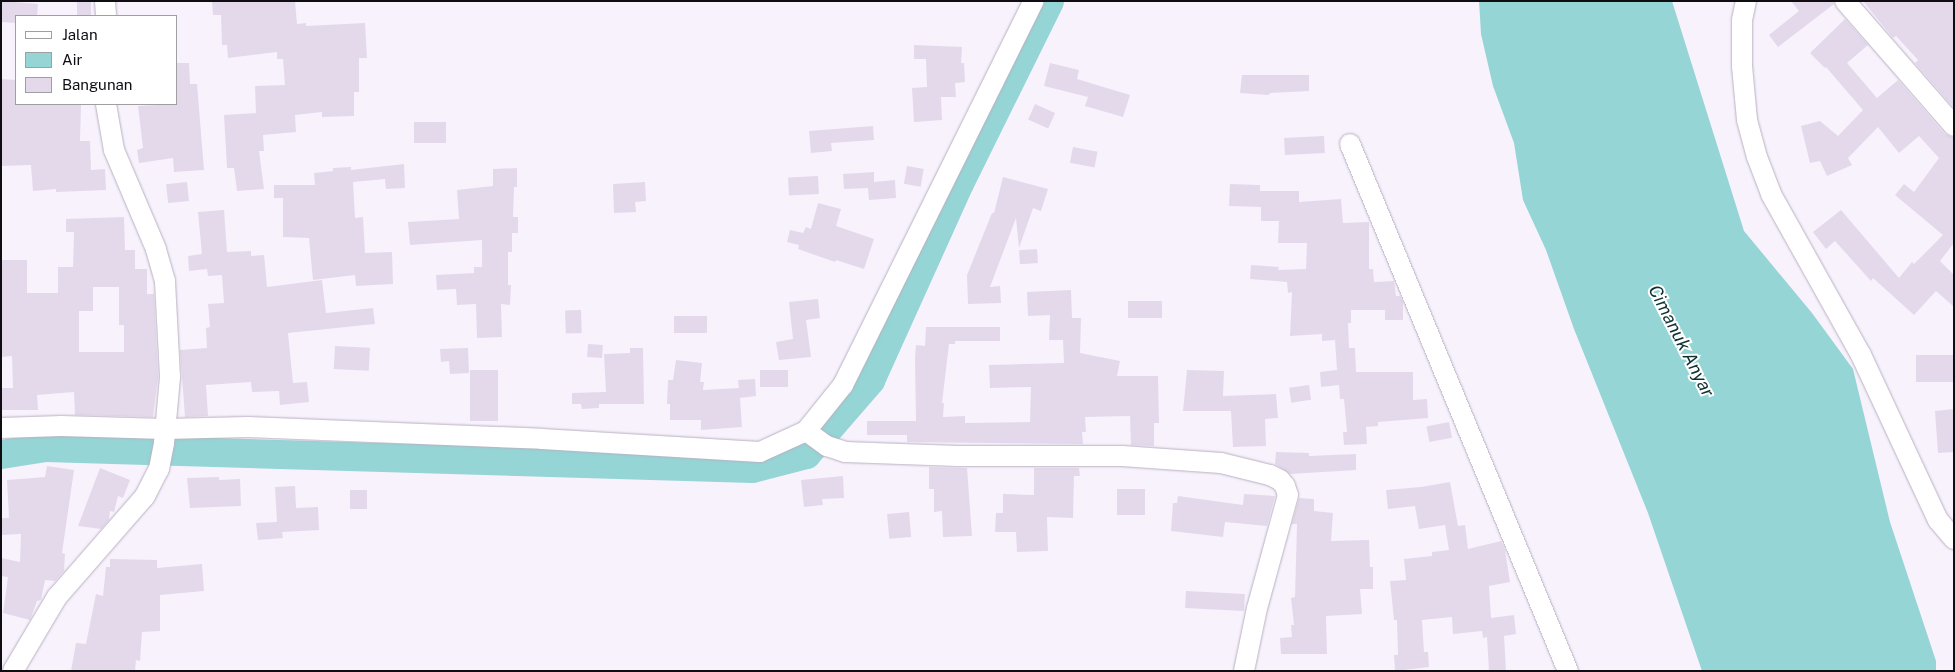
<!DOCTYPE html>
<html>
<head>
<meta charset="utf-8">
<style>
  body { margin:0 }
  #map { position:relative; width:1955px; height:672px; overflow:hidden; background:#f8f2fd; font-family:"Public Sans",sans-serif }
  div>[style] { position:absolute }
  .water>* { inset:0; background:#95d5d5 }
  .river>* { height:29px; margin:-14.5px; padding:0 14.5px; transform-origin:14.5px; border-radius:14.5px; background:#95d5d5 }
  .building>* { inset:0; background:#e3d9eb; transform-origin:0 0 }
  .roads { filter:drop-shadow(0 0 1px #b9b0c1) drop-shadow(0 0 1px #b9b0c1) }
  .minor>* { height:20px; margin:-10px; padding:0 10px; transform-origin:10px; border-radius:10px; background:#fff }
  span { translate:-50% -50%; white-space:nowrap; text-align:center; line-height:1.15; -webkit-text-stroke:4px #fff; paint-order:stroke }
  .water-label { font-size:18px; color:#103131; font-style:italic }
  .frame { position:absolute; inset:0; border:2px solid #0f0c12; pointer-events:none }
  .legend { position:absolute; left:15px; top:15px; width:162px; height:90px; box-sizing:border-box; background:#fff; border:1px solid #9f9ea0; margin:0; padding:6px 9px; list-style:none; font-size:15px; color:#0f0c12 }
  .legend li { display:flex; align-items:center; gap:10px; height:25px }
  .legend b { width:25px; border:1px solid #9f9ea0 }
</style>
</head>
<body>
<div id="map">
  <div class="water">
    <div style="clip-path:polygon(1479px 1px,1672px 1px,1744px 231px,1812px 313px,1853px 369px,1890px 522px,1936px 661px,1936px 671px,1702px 671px,1648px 513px,1574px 329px,1546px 250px,1523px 200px,1514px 143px,1493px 86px,1481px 34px)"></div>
  </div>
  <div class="river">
    <div style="left:1px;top:454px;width:45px;rotate:-9deg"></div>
    <div style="left:45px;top:447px;width:707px;rotate:1.7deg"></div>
    <div style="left:752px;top:468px;width:56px;rotate:-14.5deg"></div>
    <div style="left:806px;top:454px;width:98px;rotate:-49.1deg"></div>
    <div style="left:870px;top:380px;width:216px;rotate:-65.7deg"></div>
    <div style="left:959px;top:183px;width:203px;rotate:-63.7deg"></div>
  </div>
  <div class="building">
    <div style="clip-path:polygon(1px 1px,38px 4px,37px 16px,16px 16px,16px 23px,1px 22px)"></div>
    <div style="left:77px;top:1px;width:14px;height:15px"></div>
    <div style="clip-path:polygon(212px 1px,295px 1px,297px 24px,306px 23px,306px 26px,365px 23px,367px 58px,359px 58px,359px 92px,354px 92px,354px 116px,322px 117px,322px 112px,295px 115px,296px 132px,263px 135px,264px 151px,259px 151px,264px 189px,237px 191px,234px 168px,227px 168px,224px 115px,256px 113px,255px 86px,285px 85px,283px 59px,277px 59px,277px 52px,228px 58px,227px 45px,222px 45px,221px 15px,213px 15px)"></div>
    <div style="clip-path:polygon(1791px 1px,1833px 1px,1834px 4px,1778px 47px,1769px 35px,1799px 11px)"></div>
    <div style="clip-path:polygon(1863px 1px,1954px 1px,1954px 108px,1915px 63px,1918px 60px,1896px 36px,1893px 38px)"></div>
    <div style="clip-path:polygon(1845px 19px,1868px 45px,1847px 63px,1877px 98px,1898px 80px,1945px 134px,1954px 138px,1954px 243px,1940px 261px,1954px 275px,1954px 307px,1936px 291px,1914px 315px,1873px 278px,1871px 281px,1835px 241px,1826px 249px,1813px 232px,1841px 210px,1899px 278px,1912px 262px,1914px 264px,1943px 235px,1895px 195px,1904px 184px,1914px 192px,1939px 158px,1919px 136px,1899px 153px,1878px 127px,1848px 158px,1852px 165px,1827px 176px,1820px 161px,1810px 163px,1801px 126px,1820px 121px,1838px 136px,1863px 110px,1826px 67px,1825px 68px,1810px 53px)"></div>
    <div style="clip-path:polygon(914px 45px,962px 47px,961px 63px,964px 63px,965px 82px,955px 83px,956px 97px,941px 97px,942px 120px,914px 122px,912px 88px,927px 87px,926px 59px,914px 59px)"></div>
    <div style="clip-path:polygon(176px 63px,189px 63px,190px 84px,197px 84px,204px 170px,174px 172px,173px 158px,139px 163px,137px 150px,143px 148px,138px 106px,176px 104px)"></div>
    <div style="clip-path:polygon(1050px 63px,1079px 70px,1077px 79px,1130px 95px,1123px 117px,1085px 106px,1088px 97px,1044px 86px)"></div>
    <div style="clip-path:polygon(1242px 75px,1309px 75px,1309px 91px,1270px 93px,1269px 95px,1240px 93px)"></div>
    <div style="clip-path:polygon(1px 79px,16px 80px,16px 104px,81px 104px,80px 141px,90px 141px,91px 170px,105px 169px,106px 190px,56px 192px,56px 189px,33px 191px,31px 165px,1px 166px)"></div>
    <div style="left:1035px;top:104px;width:22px;height:17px;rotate:24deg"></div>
    <div style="left:446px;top:122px;width:21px;height:32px;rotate:90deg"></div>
    <div style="clip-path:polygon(873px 126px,874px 140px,831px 143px,832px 151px,811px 153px,809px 131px)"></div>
    <div style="left:1324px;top:136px;width:17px;height:40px;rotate:87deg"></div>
    <div style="left:1073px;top:147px;width:25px;height:16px;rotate:11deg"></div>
    <div style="clip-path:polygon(404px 164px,405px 188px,386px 189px,385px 179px,353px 182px,355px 218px,363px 217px,365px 253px,392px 252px,393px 284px,356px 286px,355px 275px,313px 280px,309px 238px,283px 237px,283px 198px,274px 198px,274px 185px,315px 185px,314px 173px,333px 171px,333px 168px,351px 167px,351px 170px)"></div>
    <div style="left:907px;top:166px;width:17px;height:18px;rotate:10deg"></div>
    <div style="clip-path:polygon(517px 168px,517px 187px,514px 187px,513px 217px,518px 217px,518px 233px,512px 233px,512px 252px,508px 252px,508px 285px,511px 285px,510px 305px,501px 304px,502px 337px,477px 338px,476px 304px,457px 305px,456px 289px,437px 290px,436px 275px,474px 273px,474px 267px,482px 267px,482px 240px,410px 245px,408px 222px,459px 219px,457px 190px,493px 186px,493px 169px)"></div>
    <div style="clip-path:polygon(874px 172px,874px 182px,895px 180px,896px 198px,869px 200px,868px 188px,844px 189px,843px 174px)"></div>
    <div style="left:818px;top:176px;width:18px;height:30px;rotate:87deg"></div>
    <div style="clip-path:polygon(1003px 177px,1048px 189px,1041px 211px,1033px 208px,1019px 248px,1016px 218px,990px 287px,1000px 286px,1001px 303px,968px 304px,967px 275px,992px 213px,994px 213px)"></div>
    <div style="left:187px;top:182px;width:19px;height:21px;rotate:84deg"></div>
    <div style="clip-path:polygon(645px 182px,646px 201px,635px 202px,636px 212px,614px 213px,613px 184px)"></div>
    <div style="clip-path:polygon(1230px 184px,1260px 185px,1260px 191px,1299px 191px,1299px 202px,1341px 199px,1343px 223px,1369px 222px,1369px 269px,1373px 269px,1374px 282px,1394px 281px,1396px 296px,1400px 296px,1403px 302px,1403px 320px,1385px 320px,1385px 310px,1351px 310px,1351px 323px,1348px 323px,1349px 348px,1355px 348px,1356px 372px,1413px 372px,1413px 400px,1427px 399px,1428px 418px,1378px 422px,1378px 426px,1366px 427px,1367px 444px,1344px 445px,1343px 432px,1347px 432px,1344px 399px,1340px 399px,1339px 385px,1321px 387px,1320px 372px,1337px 370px,1335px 340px,1322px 341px,1322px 334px,1290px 336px,1292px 292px,1288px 293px,1287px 282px,1250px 279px,1251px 265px,1279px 267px,1278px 270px,1306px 269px,1307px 243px,1278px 243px,1279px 221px,1261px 221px,1261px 207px,1229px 206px)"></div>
    <div style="clip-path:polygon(818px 203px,841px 209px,836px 226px,874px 239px,864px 269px,836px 260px,835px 262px,798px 249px,799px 245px,787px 242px,790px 230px,803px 233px,806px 227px,811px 229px)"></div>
    <div style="clip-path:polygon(224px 210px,227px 252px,251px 251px,251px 256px,264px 255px,267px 287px,322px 280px,326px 313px,373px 308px,375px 324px,288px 333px,293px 383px,307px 382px,309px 402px,280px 405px,279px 391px,252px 392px,251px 382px,206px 385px,208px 416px,185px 417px,180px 350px,207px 348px,206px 328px,210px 327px,208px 304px,224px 303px,222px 275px,208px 276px,207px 269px,189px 271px,188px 256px,202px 254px,198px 212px)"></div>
    <div style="clip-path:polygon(evenodd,124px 217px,125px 250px,135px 250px,135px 269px,147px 269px,147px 294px,154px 294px,158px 377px,153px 417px,75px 415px,74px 392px,37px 395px,38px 410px,1px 410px,1px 388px,13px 388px,12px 356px,1px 357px,1px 260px,27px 260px,27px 293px,58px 293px,58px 267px,73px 267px,74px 232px,66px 232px,66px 219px,124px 217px,93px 287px,119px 287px,119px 325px,124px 325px,124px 352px,79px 352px,79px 311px,93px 311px,93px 287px)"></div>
    <div style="left:1037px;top:249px;width:14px;height:18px;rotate:86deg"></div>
    <div style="clip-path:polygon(1071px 290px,1072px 318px,1081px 318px,1080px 353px,1120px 361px,1117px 376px,1158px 376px,1159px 423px,1154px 423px,1154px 446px,1131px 445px,1130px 416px,1085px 417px,1086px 432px,1082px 432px,1083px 444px,907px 442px,907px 435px,867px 435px,867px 421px,916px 421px,915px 359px,916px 345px,925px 346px,926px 327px,1000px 327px,1000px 341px,955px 341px,955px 344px,949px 344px,942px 403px,944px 403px,943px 417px,965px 416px,965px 423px,1030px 422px,1031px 387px,990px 388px,989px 365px,1064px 363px,1063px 340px,1049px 340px,1050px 315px,1028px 316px,1027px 292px)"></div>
    <div style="clip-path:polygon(818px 299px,820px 318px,806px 320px,811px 357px,779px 360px,776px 342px,793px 339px,789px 302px)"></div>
    <div style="left:1128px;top:301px;width:34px;height:17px"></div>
    <div style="left:581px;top:310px;width:23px;height:16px;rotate:88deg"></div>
    <div style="left:674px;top:316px;width:33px;height:17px"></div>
    <div style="left:588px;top:344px;width:15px;height:13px;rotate:4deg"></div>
    <div style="left:335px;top:346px;width:35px;height:23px;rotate:3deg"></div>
    <div style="clip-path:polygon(468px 348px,469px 373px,450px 374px,449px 361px,441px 362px,440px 349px)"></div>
    <div style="clip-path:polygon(630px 348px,643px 348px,644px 404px,599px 404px,599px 408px,582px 409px,581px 404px,572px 404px,572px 393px,606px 392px,604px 354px,630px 353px)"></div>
    <div style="left:1954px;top:355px;width:27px;height:38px;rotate:90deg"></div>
    <div style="clip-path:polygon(676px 360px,702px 363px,700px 382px,704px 382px,703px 390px,739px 388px,738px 380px,755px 379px,756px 396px,740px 398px,742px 427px,701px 430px,701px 420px,670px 420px,670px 404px,667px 404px,668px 380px,673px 380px)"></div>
    <div style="left:498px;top:370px;width:51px;height:28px;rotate:90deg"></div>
    <div style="left:788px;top:370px;width:17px;height:28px;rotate:90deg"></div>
    <div style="clip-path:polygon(1187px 370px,1224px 371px,1223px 396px,1276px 394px,1278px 418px,1265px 419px,1266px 446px,1233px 447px,1231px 411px,1183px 411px)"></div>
    <div style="left:1309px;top:385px;width:15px;height:20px;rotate:82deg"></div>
    <div style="clip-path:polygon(1954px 409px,1954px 452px,1938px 453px,1935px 411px)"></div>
    <div style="left:1449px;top:422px;width:16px;height:23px;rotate:79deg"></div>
    <div style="clip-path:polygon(1276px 452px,1309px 453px,1309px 456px,1356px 454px,1356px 470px,1290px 474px,1275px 464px)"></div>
    <div style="clip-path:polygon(47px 466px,74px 470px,62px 553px,65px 554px,64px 571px,55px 581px,45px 580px,41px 600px,37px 601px,30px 620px,3px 613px,8px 577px,1px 576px,1px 558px,20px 562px,21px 534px,1px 535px,1px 518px,9px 518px,7px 480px,45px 477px)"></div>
    <div style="clip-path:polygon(929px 467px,967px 468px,972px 536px,943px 537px,942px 511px,934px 512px,934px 489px,929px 489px)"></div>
    <div style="clip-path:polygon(100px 468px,130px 480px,123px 498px,118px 496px,114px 512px,110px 511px,109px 520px,101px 529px,78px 526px)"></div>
    <div style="clip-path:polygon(1034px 468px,1079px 468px,1080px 476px,1074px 476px,1073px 518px,1047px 517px,1048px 551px,1017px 552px,1016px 532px,995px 532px,996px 513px,1003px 513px,1003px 494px,1034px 495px)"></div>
    <div style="clip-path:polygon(843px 476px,844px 498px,822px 499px,823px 505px,804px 507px,801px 480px)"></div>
    <div style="clip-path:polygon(219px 477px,219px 480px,240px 479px,241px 506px,190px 508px,187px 478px)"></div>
    <div style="clip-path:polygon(1450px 482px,1458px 526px,1465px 525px,1468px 549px,1501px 541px,1505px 550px,1510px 582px,1489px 586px,1491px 618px,1514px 615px,1516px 634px,1504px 636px,1506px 671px,1489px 671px,1487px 637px,1483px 638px,1482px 631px,1453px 634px,1452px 617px,1422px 620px,1424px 652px,1428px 652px,1429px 667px,1395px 671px,1394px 655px,1398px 655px,1397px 620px,1394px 620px,1390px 581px,1406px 580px,1404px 559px,1432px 556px,1432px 552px,1449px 550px,1445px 525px,1419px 529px,1415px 506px,1388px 509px,1386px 490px,1421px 487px)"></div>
    <div style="clip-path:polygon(295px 486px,296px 508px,318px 507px,319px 530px,282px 532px,283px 538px,258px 540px,256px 523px,277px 522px,275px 487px)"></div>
    <div style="left:1117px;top:489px;width:28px;height:26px"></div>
    <div style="left:367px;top:490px;width:19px;height:17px;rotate:90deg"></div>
    <div style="clip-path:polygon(1244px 494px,1275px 496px,1267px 526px,1225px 522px,1223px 537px,1171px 531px,1173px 503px,1177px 503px,1178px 496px,1243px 505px)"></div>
    <div style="clip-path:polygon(1299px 498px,1314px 499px,1314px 511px,1333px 513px,1331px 541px,1369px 540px,1370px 567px,1373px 567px,1373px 589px,1360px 589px,1362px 614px,1326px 616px,1327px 654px,1281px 654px,1280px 638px,1292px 637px,1291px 625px,1294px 625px,1291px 598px,1295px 597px,1297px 524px,1292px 524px)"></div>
    <div style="left:909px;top:512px;width:25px;height:22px;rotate:85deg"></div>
    <div style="clip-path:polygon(110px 559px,157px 560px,157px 568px,202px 564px,204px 591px,160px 595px,160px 631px,142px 632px,140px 661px,136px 660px,135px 671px,71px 671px,76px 643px,86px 644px,96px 594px,103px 596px,106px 567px,110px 567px)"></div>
    <div style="left:1186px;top:591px;width:59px;height:17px;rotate:3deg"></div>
  </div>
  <div class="roads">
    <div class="minor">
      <div style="left:105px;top:1px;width:15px;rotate:86deg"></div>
      <div style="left:1746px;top:1px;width:19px;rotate:102deg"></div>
      <div style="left:1742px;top:20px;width:46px;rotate:90deg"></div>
      <div style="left:1742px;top:66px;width:54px;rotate:84.7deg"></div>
      <div style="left:1747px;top:120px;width:38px;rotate:75deg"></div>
      <div style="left:1757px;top:157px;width:40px;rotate:69deg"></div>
      <div style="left:1771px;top:194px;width:184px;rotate:60.8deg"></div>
      <div style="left:1861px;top:355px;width:182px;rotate:65deg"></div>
      <div style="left:1938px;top:520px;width:25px;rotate:50deg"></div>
      <div style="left:1845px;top:1px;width:166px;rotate:48.9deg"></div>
      <div style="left:1350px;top:144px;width:570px;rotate:67.53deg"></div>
      <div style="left:1px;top:428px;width:60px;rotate:-1.9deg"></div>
      <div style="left:61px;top:426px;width:104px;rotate:1.7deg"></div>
      <div style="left:165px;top:429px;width:83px;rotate:-1.4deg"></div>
      <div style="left:248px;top:427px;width:294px;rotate:2.3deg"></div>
      <div style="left:542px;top:439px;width:218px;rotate:3.4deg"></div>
      <div style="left:760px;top:452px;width:51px;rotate:-24.5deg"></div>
      <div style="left:806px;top:431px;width:59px;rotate:-51.2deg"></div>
      <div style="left:843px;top:385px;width:429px;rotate:-63.6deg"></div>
      <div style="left:806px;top:431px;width:26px;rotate:36deg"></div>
      <div style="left:827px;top:446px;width:19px;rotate:18deg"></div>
      <div style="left:845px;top:452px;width:113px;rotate:2deg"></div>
      <div style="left:958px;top:456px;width:164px"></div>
      <div style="left:1122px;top:456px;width:99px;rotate:4deg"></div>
      <div style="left:1221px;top:463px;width:50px;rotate:13.8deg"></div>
      <div style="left:1270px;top:475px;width:11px;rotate:27deg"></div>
      <div style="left:1280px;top:480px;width:8px;rotate:50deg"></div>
      <div style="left:1285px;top:486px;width:9px;rotate:72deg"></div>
      <div style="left:1288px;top:495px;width:117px;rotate:105.3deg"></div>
      <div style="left:1257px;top:608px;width:64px;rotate:101.7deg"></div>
      <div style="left:13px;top:671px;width:86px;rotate:-59.3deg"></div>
      <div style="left:57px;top:597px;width:134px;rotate:-48.9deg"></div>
      <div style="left:145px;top:496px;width:30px;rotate:-63deg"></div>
      <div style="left:159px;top:469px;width:26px;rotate:-79deg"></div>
      <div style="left:164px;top:443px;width:66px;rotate:-84.8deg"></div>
      <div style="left:170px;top:377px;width:96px;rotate:-93deg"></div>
      <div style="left:165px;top:281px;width:33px;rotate:-106deg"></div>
      <div style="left:156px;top:249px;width:108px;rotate:-113deg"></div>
      <div style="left:114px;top:150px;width:47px;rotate:-99.9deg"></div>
    </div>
  </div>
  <div class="water-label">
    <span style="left:1681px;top:341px;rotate:63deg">Cimanuk Anyar</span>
  </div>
  <div class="frame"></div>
  <ul class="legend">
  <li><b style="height:6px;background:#fff"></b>Jalan</li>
  <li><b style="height:14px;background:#95d5d5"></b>Air</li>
  <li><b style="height:14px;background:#e3d9eb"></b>Bangunan</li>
  </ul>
</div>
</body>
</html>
